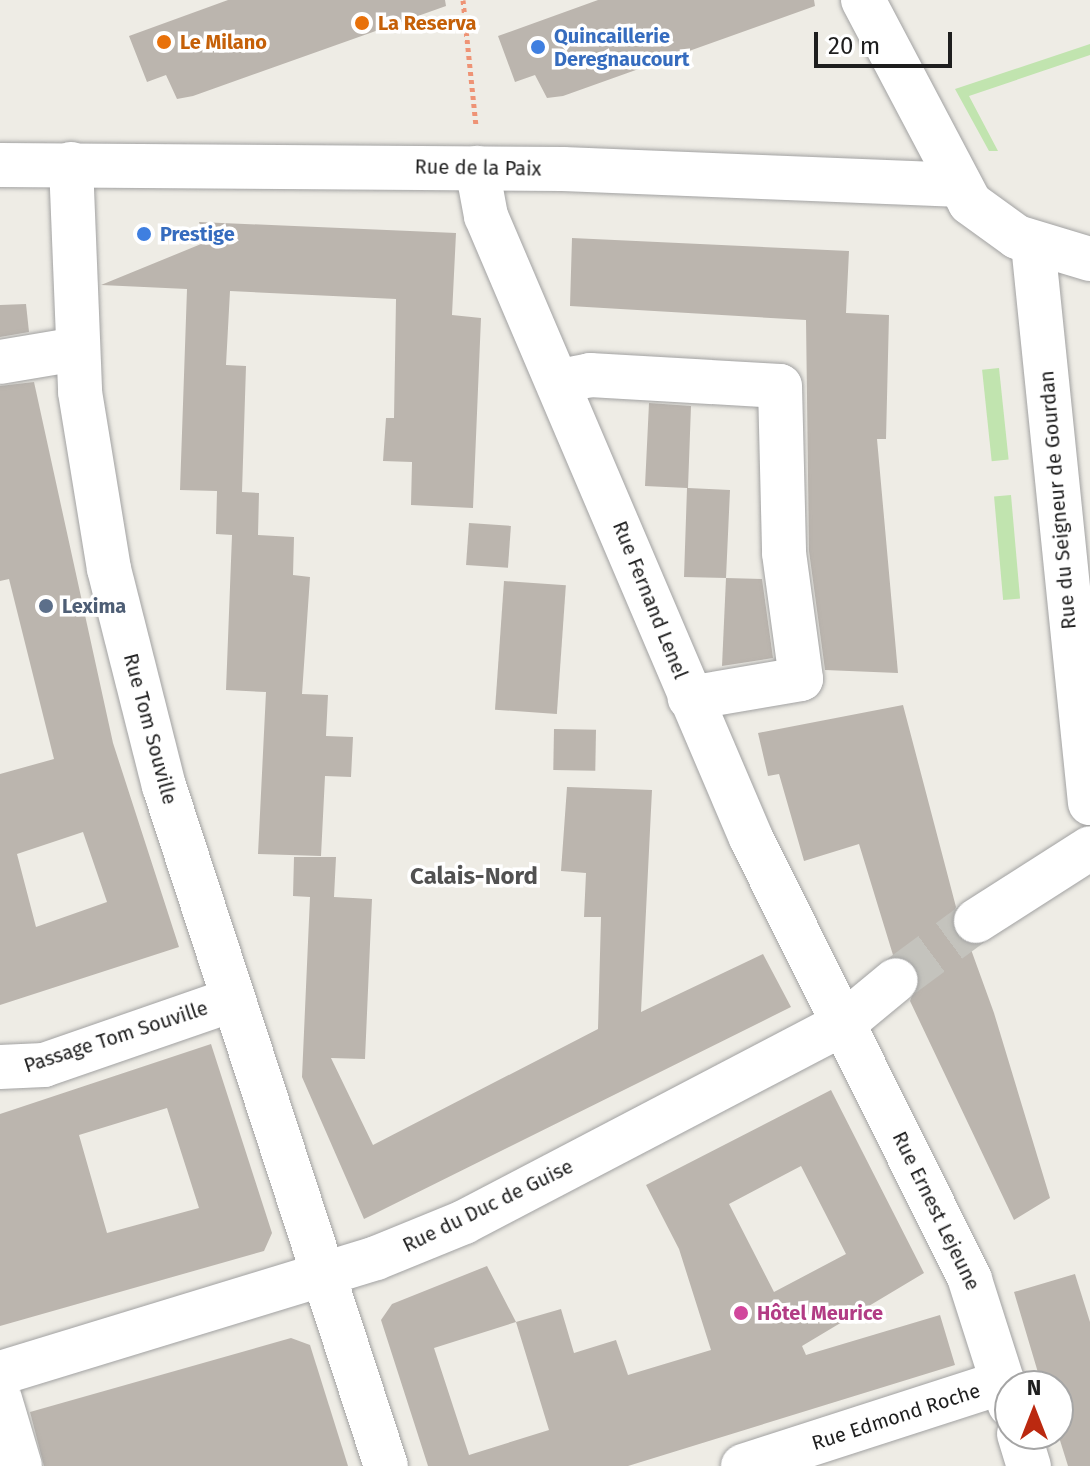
<!DOCTYPE html>
<html>
<head>
<meta charset="utf-8">
<style>
  body { margin:0 }
  #map { position:relative; width:1090px; height:1466px; overflow:hidden; background:#eeece5; font-family:"Fira Sans",sans-serif }
  div>[style] { position:absolute }
  .grass>* { inset:0; background:#c1e4af; transform-origin:0 0 }
  .building>* { inset:0; background:#bbb5ae; transform-origin:0 0 }
  .minor-tunnel>* { height:44px; margin-top:-22px; transform-origin:0; background:repeating-linear-gradient(90deg,#c4c3bd 0 44px,transparent 0 66px) }
  .path>* { height:5px; margin-top:-2.5px; transform-origin:0; background:repeating-linear-gradient(90deg,#ee9375 0 4px,transparent 0 8px) }
  .roads { filter:drop-shadow(0 0 2px #a2a2a2) drop-shadow(0 0 2px #a2a2a2) }
  .minor>* { height:44px; margin:-22px; padding:0 22px; transform-origin:22px; border-radius:22px; background:#fff }
  .dots>* { width:22px; height:22px; translate:-50% -50%; box-sizing:border-box; border:4px solid #fff; border-radius:50% }
  span { translate:-50% -50%; white-space:nowrap; text-align:center; line-height:1.15; -webkit-text-stroke:7px #fff; paint-order:stroke }
  .food-label { font-size:20px; color:#c56008; font-weight:700 }
  .left { translate:0 -50%; text-align:left }
  .shop-label { font-size:20px; color:#366cbe; font-weight:700 }
  .street-label { font-size:20px; color:#1e1e1e }
  .service-label { font-size:20px; color:#4e5e75; font-weight:700 }
  .hotel-label { font-size:20px; color:#b23c85; font-weight:700 }
  .quarter-label { font-size:24px; color:#515151; font-weight:700 }
  .north { position:absolute; left:994px; top:1370px; width:80px; height:80px; box-sizing:border-box; background:#fff; border:2px solid #a5a5a5; border-radius:50%; rotate:0deg; font-size:22px; font-weight:700; line-height:32px; text-align:center; color:#1e1e1e }
  .north::after { content:''; display:block; margin:auto; width:28px; height:36px; background:#bb2910; clip-path:polygon(50% 0,100% 100%,50% 72%,0 100%) }
  .scale { position:absolute; left:814px; top:32px; width:138px; height:36px; box-sizing:border-box; border:4px solid #1e1e1e; border-top:0; padding-left:10px; font-size:24px; line-height:28px; white-space:nowrap; color:#1e1e1e; -webkit-text-stroke:6px #fff; paint-order:stroke }
</style>
</head>
<body>
<div id="map">
  <div class="grass">
    <div style="clip-path:polygon(1090px 44px,1090px 55px,969px 96px,998px 151px,989px 151px,955px 89px)"></div>
    <div style="left:999px;top:368px;width:92px;height:17px;rotate:84deg"></div>
    <div style="left:1011px;top:495px;width:104px;height:17px;rotate:85deg"></div>
  </div>
  <div class="building">
    <div style="clip-path:polygon(228px 0,445px 0,446px 6px,193px 96px,177px 99px,166px 75px,147px 82px,129px 36px)"></div>
    <div style="clip-path:polygon(598px 0,814px 0,815px 6px,563px 96px,547px 98px,535px 75px,515px 82px,498px 36px)"></div>
    <div style="clip-path:polygon(199px 222px,456px 233px,452px 315px,481px 318px,473px 508px,411px 505px,412px 462px,383px 461px,386px 418px,394px 418px,396px 299px,230px 291px,226px 365px,246px 366px,242px 492px,259px 493px,258px 535px,294px 537px,293px 575px,310px 577px,302px 694px,328px 695px,326px 736px,353px 737px,351px 777px,325px 776px,321px 856px,258px 854px,266px 692px,226px 690px,232px 535px,216px 534px,217px 491px,180px 490px,187px 289px,101px 285px,206px 242px)"></div>
    <div style="clip-path:polygon(572px 238px,849px 251px,846px 313px,889px 315px,886px 439px,877px 439px,898px 673px,825px 670px,809px 551px,806px 320px,570px 306px)"></div>
    <div style="clip-path:polygon(26px 304px,29px 332px,0 337px,0 305px)"></div>
    <div style="clip-path:polygon(evenodd,34px 382px,113px 743px,179px 947px,0 1005px,0 774px,54px 759px,9px 579px,0 581px,0 386px,34px 382px,83px 832px,107px 902px,36px 927px,17px 854px,83px 832px)"></div>
    <div style="clip-path:polygon(649px 403px,691px 406px,688px 488px,730px 490px,726px 578px,684px 577px,687px 488px,645px 486px)"></div>
    <div style="left:469px;top:523px;width:42px;height:42px;rotate:4deg"></div>
    <div style="clip-path:polygon(726px 578px,762px 579px,773px 658px,722px 666px)"></div>
    <div style="left:504px;top:581px;width:62px;height:129px;rotate:4deg"></div>
    <div style="clip-path:polygon(903px 705px,956px 907px,951px 923px,969px 944px,994px 1013px,1050px 1198px,1014px 1220px,910px 1001px,920px 975px,915px 964px,893px 955px,859px 844px,804px 861px,779px 774px,768px 776px,758px 733px)"></div>
    <div style="left:554px;top:729px;width:42px;height:41px;rotate:1deg"></div>
    <div style="clip-path:polygon(567px 787px,652px 790px,641px 1012px,763px 954px,791px 1007px,364px 1219px,302px 1077px,310px 897px,293px 896px,294px 857px,336px 857px,334px 897px,372px 899px,365px 1059px,331px 1058px,373px 1145px,598px 1029px,601px 917px,584px 917px,586px 873px,561px 871px)"></div>
    <div style="clip-path:polygon(evenodd,211px 1044px,272px 1233px,264px 1251px,0 1326px,0 1114px,211px 1044px,167px 1108px,199px 1208px,107px 1233px,79px 1135px,167px 1108px)"></div>
    <div style="clip-path:polygon(evenodd,831px 1090px,924px 1273px,802px 1346px,806px 1355px,940px 1315px,955px 1365px,628px 1466px,428px 1466px,381px 1320px,392px 1304px,487px 1266px,516px 1322px,561px 1309px,574px 1353px,616px 1340px,628px 1375px,711px 1350px,679px 1249px,646px 1185px,831px 1090px,801px 1166px,846px 1254px,774px 1292px,729px 1204px,801px 1166px,831px 1090px,516px 1322px,549px 1430px,469px 1455px,434px 1348px,516px 1322px)"></div>
    <div style="clip-path:polygon(1075px 1274px,1090px 1322px,1090px 1466px,1068px 1466px,1058px 1434px,1058px 1386px,1042px 1386px,1014px 1292px)"></div>
    <div style="clip-path:polygon(291px 1338px,310px 1345px,348px 1466px,44px 1466px,30px 1412px)"></div>
  </div>
  <div class="minor-tunnel">
    <div style="left:896px;top:980px;width:99px;rotate:-36.4deg"></div>
  </div>
  <div class="path">
    <div style="left:463px;top:0;width:127px;rotate:84.1deg"></div>
  </div>
  <div class="roads">
    <div class="minor">
      <div style="left:863px;top:0;width:229px;rotate:62.2deg"></div>
      <div style="left:970px;top:203px;width:58px;rotate:35.9deg"></div>
      <div style="left:1017px;top:237px;width:76px;rotate:16.8deg"></div>
      <div style="left:71px;top:164px;width:228px;rotate:87.7deg"></div>
      <div style="left:80px;top:392px;width:179px;rotate:80.7deg"></div>
      <div style="left:109px;top:569px;width:224px;rotate:75.8deg"></div>
      <div style="left:164px;top:786px;width:715px;rotate:71.92deg"></div>
      <div style="left:0;top:165px;width:563px;rotate:0.41deg"></div>
      <div style="left:563px;top:169px;width:392px;rotate:2.3deg"></div>
      <div style="left:477px;top:168px;width:49px;rotate:79.4deg"></div>
      <div style="left:486px;top:216px;width:676px;rotate:66.92deg"></div>
      <div style="left:751px;top:838px;width:493px;rotate:63.6deg"></div>
      <div style="left:970px;top:1280px;width:131px;rotate:72.3deg"></div>
      <div style="left:1033px;top:244px;width:562px;rotate:84.18deg"></div>
      <div style="left:0;top:362px;width:78px;rotate:-9.6deg"></div>
      <div style="left:560px;top:381px;width:31px;rotate:-11deg"></div>
      <div style="left:590px;top:375px;width:190px;rotate:3.3deg"></div>
      <div style="left:780px;top:386px;width:167px;rotate:88.6deg"></div>
      <div style="left:784px;top:553px;width:127px;rotate:82.3deg"></div>
      <div style="left:801px;top:679px;width:113px;rotate:170.3deg"></div>
      <div style="left:976px;top:921px;width:135px;rotate:-32.6deg"></div>
      <div style="left:0;top:1067px;width:44px;rotate:-2.6deg"></div>
      <div style="left:44px;top:1065px;width:199px;rotate:-19.1deg"></div>
      <div style="left:0;top:1373px;width:393px;rotate:-17deg"></div>
      <div style="left:376px;top:1258px;width:95px;rotate:-22.2deg"></div>
      <div style="left:464px;top:1222px;width:429px;rotate:-27.6deg"></div>
      <div style="left:844px;top:1023px;width:67px;rotate:-39.6deg"></div>
      <div style="left:0;top:1399px;width:70px;rotate:73.4deg"></div>
      <div style="left:1019px;top:1434px;width:34px;rotate:73deg"></div>
      <div style="left:743px;top:1466px;width:273px;rotate:-17.9deg"></div>
    </div>
  </div>
  <div class="dots">
    <div style="left:362px;top:23px;background:#e8710a"></div>
    <div style="left:164px;top:42px;background:#e8710a"></div>
    <div style="left:538px;top:47px;background:#3f7fe0"></div>
    <div style="left:144px;top:234px;background:#3f7fe0"></div>
    <div style="left:46px;top:606px;background:#5c6f8a"></div>
    <div style="left:741px;top:1313px;background:#d1479c"></div>
  </div>
  <div class="food-label">
    <span class="left" style="left:378px;top:23px">La Reserva</span>
    <span class="left" style="left:180px;top:42px">Le Milano</span>
  </div>
  <div class="shop-label">
    <span class="left" style="left:554px;top:48px">Quincaillerie<br>Deregnaucourt</span>
    <span class="left" style="left:160px;top:234px">Prestige</span>
  </div>
  <div class="street-label">
    <span style="left:478px;top:168px;rotate:1deg">Rue de la Paix</span>
    <span style="left:1058px;top:500px;rotate:-95deg">Rue du Seigneur de Gourdan</span>
    <span style="left:650px;top:600px;rotate:68deg">Rue Fernand Lenel</span>
    <span style="left:150px;top:729px;rotate:75deg">Rue Tom Souville</span>
    <span style="left:116px;top:1037px;rotate:-18deg">Passage Tom Souville</span>
    <span style="left:488px;top:1206px;rotate:-26deg">Rue du Duc de Guise</span>
    <span style="left:936px;top:1211px;rotate:64deg">Rue Ernest Lejeune</span>
    <span style="left:896px;top:1417px;rotate:-18deg">Rue Edmond Roche</span>
  </div>
  <div class="service-label">
    <span class="left" style="left:62px;top:606px">Lexima</span>
  </div>
  <div class="hotel-label">
    <span class="left" style="left:757px;top:1313px">Hôtel Meurice</span>
  </div>
  <div class="quarter-label">
    <span style="left:474px;top:877px">Calais-Nord</span>
  </div>
  <div class="north">N</div>
  <div class="scale">20 m</div>
</div>
</body>
</html>
